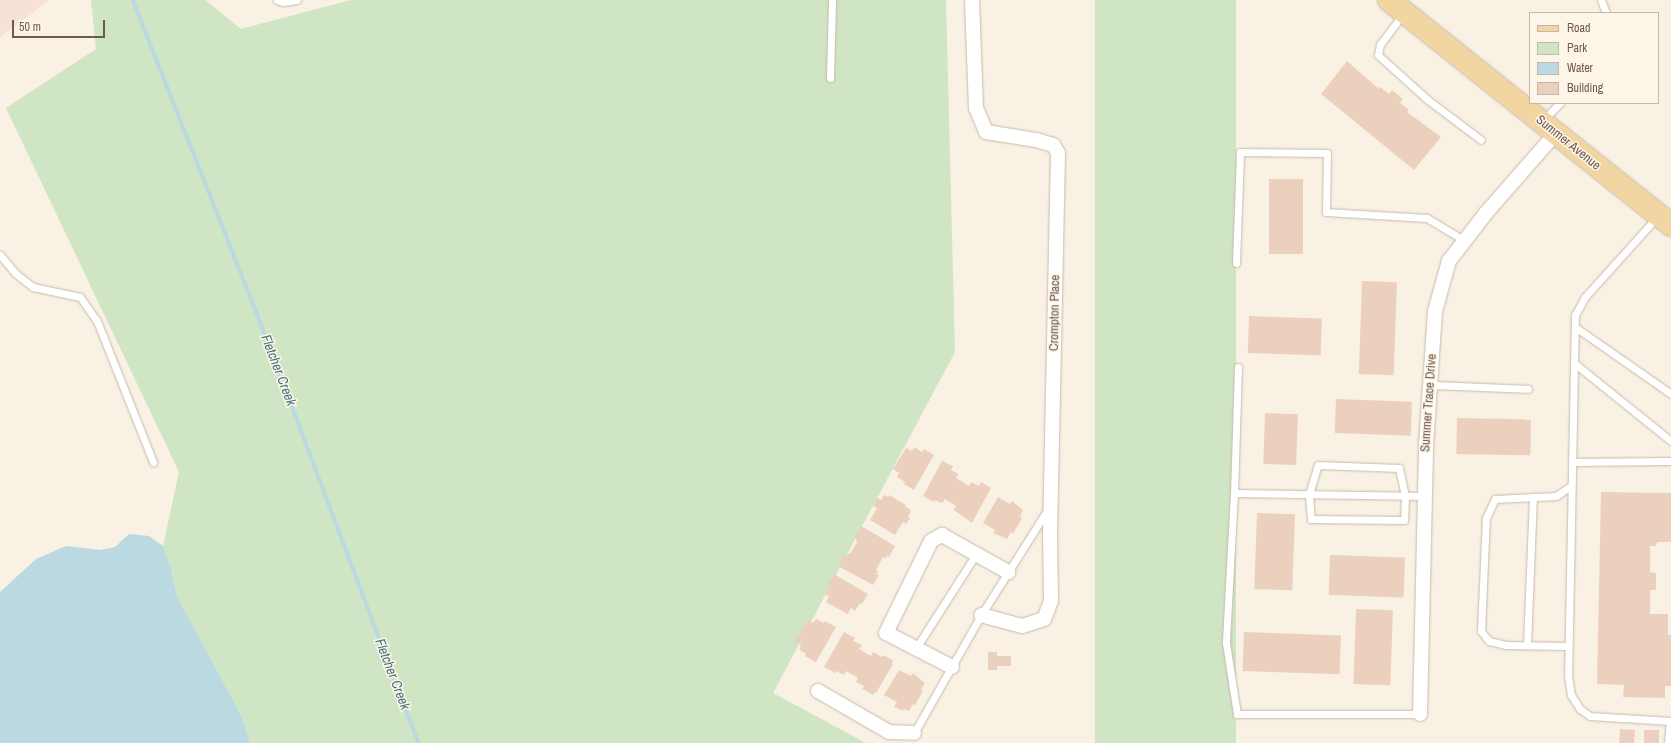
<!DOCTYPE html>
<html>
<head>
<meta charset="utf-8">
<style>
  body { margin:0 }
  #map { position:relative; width:1671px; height:743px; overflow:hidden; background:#f9f1e3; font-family:"Archivo Narrow",sans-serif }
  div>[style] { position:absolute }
  .commercial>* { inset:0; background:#f8e2d7 }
  .green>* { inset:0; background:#d0e5c3; transform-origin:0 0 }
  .water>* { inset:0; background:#bad9e0 }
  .stream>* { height:3.5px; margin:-1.75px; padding:0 1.75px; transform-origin:1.75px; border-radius:1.75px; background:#bad9e0 }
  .building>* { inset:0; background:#ebd1bd; transform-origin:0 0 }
  .roads { filter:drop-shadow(0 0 1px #c8b9ab) drop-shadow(0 0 1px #c8b9ab) }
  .lane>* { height:7px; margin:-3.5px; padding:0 3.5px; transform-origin:3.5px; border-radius:3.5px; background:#fff }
  .street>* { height:14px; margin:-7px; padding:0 7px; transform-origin:7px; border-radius:7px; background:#fff }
  .primary>* { height:22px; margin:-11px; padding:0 11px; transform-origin:11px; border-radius:11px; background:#f1d6a2 }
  span { translate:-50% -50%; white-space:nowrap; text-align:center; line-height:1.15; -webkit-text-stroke:3px #fdf5e8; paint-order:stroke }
  .street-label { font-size:13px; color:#6e594c }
  .water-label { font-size:14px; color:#48747f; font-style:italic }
  .legend { position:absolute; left:1529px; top:12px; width:130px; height:92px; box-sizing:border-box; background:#fdf5e8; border:1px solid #c4b7aa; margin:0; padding:5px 7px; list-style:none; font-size:12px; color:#6e594c }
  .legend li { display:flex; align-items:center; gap:8px; height:20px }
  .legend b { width:20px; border:1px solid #c4b7aa }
  .scale { position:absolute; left:12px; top:20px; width:93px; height:18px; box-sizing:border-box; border:2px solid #6e594c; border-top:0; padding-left:5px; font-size:12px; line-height:14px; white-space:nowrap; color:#6e594c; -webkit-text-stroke:3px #fdf5e8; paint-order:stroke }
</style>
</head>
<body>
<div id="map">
  <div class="commercial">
    <div style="clip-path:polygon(0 0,50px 0,0 37px)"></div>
  </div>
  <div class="green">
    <div style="clip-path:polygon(91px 0,205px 0,241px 29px,351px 0,946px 0,955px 352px,773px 693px,866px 743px,250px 743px,242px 717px,177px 596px,171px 568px,163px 546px,179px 472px,6px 108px,96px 49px)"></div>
    <div style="left:1095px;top:0;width:141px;height:743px"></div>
  </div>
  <div class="water">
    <div style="clip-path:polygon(129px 534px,149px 536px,163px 546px,171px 568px,177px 596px,242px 717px,250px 743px,0 743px,0 592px,36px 559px,66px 546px,101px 550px,115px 547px)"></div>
  </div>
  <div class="stream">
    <div style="left:133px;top:0;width:334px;rotate:68.4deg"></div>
    <div style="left:256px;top:310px;width:463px;rotate:69.4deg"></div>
  </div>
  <div class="building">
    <div style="clip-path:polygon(1347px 61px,1379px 89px,1380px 87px,1389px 94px,1392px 90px,1403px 99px,1400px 103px,1409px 110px,1407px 112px,1441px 137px,1414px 170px,1321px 94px)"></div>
    <div style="left:1269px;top:179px;width:34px;height:75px"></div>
    <div style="left:1362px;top:281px;width:35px;height:93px;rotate:2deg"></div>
    <div style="left:1249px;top:316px;width:73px;height:37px;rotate:2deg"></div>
    <div style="left:1336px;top:399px;width:76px;height:34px;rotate:2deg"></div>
    <div style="left:1265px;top:413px;width:33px;height:51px;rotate:2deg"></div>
    <div style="left:1457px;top:418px;width:74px;height:36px;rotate:1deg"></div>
    <div style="clip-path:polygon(914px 447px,922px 452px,924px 449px,934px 455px,914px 490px,904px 484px,905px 482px,897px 477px,899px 473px,893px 469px,906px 448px,912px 451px)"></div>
    <div style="clip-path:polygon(942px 461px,953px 466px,951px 470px,958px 474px,956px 478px,969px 486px,971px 482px,979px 486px,981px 482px,991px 488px,972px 523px,954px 510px,956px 506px,945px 499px,942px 503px,935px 500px,934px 502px,923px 496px)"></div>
    <div style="clip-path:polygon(1601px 492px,1671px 493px,1671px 542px,1657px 542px,1656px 546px,1650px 546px,1650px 572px,1656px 573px,1656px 590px,1650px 590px,1650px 614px,1668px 614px,1668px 635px,1671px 635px,1671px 686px,1665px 686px,1665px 698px,1623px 697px,1624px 685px,1597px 684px)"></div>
    <div style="clip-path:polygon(884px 495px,888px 497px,889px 495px,906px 505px,905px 507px,908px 508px,911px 511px,908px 517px,910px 518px,906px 524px,903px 522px,895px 535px,870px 520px,877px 508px,873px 506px,877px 498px,881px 500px)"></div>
    <div style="clip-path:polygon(998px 497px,1010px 504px,1012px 501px,1023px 510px,1020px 516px,1022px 518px,1013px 534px,1011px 532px,1007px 539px,993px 533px,995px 530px,983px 523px)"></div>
    <div style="left:1257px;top:513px;width:38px;height:76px;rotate:2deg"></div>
    <div style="clip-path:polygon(861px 526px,895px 546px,889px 557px,887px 555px,886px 558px,883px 557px,876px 570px,878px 571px,876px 574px,879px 575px,873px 585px,838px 566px,844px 555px,847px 556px,848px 553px,850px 554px,857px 542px,855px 536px)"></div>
    <div style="left:1330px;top:555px;width:75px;height:40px;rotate:2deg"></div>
    <div style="clip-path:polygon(834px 574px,868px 594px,862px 604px,860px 603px,855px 611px,851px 608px,848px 614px,826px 602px,829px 596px,825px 594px,830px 586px,828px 584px)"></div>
    <div style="left:1356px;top:609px;width:37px;height:75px;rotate:2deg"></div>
    <div style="clip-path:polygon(816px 619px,824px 623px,825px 621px,836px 627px,816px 662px,805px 656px,806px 654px,799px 649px,801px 645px,795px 642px,808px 620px,813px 623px)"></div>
    <div style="clip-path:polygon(844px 632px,855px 638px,853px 641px,862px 645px,859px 649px,871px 656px,873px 652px,882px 657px,883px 655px,893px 660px,892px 663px,893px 664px,876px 693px,875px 692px,873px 695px,862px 689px,864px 686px,856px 682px,858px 678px,846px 671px,844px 675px,836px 671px,835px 673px,824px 667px)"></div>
    <div style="left:1244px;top:632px;width:97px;height:39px;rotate:2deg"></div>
    <div style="clip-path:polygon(988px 652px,997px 652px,997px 656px,1011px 656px,1011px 666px,997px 666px,997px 670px,988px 670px)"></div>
    <div style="clip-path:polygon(899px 670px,911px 676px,913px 673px,925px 683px,921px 689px,923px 691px,915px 705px,913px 704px,909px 711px,904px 709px,903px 711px,894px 707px,897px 702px,884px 695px)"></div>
    <div style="left:1620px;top:729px;width:15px;height:14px;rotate:4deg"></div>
    <div style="left:1644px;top:730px;width:15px;height:13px"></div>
  </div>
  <div class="roads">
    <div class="lane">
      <div style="left:277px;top:0;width:6px;rotate:18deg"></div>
      <div style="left:283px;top:2px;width:14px;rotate:-8deg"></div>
      <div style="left:1601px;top:0;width:14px;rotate:69deg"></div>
      <div style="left:1403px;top:14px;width:38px;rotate:127deg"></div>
      <div style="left:1380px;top:44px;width:11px;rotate:100deg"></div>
      <div style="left:1378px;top:55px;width:67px;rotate:42deg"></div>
      <div style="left:1428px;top:100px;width:66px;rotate:37deg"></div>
      <div style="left:830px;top:78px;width:78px;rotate:-88.5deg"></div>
      <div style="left:1543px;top:120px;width:24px;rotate:-45deg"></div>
      <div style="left:1657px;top:217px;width:108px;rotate:132deg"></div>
      <div style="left:1585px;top:297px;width:21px;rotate:119deg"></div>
      <div style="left:1575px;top:315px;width:361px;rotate:91.1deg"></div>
      <div style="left:1568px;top:676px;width:19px;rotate:81deg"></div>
      <div style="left:1571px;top:695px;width:17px;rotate:57deg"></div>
      <div style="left:1580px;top:709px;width:12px;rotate:35deg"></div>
      <div style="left:1590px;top:716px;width:81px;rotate:3.5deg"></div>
      <div style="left:0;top:255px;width:23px;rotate:50deg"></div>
      <div style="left:15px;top:273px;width:23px;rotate:38deg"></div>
      <div style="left:33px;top:287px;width:48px;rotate:12deg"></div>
      <div style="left:80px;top:297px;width:29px;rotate:55deg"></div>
      <div style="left:97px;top:321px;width:152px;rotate:68.3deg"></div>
      <div style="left:1236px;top:263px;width:111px;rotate:-87.9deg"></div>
      <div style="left:1240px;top:152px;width:87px;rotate:0.7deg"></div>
      <div style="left:1327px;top:153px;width:59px;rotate:91deg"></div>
      <div style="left:1326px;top:212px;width:101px;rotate:3.4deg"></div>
      <div style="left:1427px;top:218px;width:44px;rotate:31.2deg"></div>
      <div style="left:1575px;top:327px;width:117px;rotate:34.9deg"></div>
      <div style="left:1574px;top:363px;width:124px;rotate:38.8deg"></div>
      <div style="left:1238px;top:367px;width:126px;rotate:91.8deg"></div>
      <div style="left:1234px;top:493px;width:191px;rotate:0.9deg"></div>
      <div style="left:1430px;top:385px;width:98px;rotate:2.3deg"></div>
      <div style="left:1572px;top:462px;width:99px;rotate:-0.6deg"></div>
      <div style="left:1318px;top:465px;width:81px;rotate:2.1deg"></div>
      <div style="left:1399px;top:468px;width:29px;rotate:78deg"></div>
      <div style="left:1405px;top:496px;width:24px;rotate:92deg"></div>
      <div style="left:1404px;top:520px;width:93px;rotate:-179.4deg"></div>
      <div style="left:1311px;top:519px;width:25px;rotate:-95deg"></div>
      <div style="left:1309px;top:494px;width:30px;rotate:-73deg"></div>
      <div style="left:1234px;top:493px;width:150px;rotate:93.1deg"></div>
      <div style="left:1226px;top:643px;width:72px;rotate:81.2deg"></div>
      <div style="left:1237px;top:714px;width:183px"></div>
      <div style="left:1527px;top:645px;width:148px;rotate:-87.7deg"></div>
      <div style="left:1568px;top:646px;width:62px;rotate:-179.1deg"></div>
      <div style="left:1506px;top:645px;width:17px;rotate:-167deg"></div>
      <div style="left:1489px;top:641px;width:13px;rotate:-129deg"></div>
      <div style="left:1481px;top:631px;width:113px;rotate:-87.5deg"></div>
      <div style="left:1486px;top:518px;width:21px;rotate:-65deg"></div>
      <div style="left:1495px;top:499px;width:61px;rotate:-2.8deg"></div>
      <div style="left:1556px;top:496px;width:18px;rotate:-34deg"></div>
      <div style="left:916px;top:648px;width:112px;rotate:-57.4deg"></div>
      <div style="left:914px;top:733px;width:136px;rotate:-60.4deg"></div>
      <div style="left:981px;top:615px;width:125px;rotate:-57.7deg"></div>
      <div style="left:1668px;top:743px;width:22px;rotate:-85deg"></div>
    </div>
    <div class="street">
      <div style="left:972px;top:0;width:108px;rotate:87.9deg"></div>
      <div style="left:976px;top:108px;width:26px;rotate:67deg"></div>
      <div style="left:986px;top:132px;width:51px;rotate:9.1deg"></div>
      <div style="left:1036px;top:140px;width:18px;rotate:16deg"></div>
      <div style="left:1053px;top:145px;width:9px;rotate:58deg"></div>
      <div style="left:1058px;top:153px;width:382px;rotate:91.2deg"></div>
      <div style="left:1050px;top:535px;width:66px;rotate:89.1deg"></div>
      <div style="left:1051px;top:601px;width:19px;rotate:111deg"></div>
      <div style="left:1044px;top:619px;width:23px;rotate:162deg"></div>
      <div style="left:1022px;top:626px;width:42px;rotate:-165deg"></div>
      <div style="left:952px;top:667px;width:74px;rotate:-152.7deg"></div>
      <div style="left:886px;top:633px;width:102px;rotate:-63.9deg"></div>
      <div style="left:931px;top:541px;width:13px;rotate:-29deg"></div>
      <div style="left:942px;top:535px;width:76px;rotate:29.3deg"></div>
      <div style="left:818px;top:691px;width:82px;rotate:30deg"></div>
      <div style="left:889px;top:732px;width:25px;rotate:2deg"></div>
      <div style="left:1420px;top:714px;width:268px;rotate:-88.7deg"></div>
      <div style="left:1426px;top:446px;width:135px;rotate:-86.2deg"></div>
      <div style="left:1435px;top:311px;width:52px;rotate:-74.4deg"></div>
      <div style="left:1449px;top:261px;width:61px;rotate:-52.4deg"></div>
      <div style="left:1486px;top:213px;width:106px;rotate:-48.8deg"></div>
    </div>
    <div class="primary">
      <div style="left:1389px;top:0;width:361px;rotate:38.6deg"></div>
    </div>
  </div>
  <div class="street-label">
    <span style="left:1568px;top:143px;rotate:39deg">Summer Avenue</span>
    <span style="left:1055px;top:313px;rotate:-89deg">Crompton Place</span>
    <span style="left:1429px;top:403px;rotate:-86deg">Summer Trace Drive</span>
  </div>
  <div class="water-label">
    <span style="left:279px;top:370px;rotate:69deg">Fletcher Creek</span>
    <span style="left:393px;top:674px;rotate:69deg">Fletcher Creek</span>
  </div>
  <ul class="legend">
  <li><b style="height:5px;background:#f1d6a2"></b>Road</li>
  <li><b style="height:11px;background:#d0e5c3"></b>Park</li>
  <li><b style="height:11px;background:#bad9e0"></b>Water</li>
  <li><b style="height:11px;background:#ebd1bd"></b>Building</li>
  </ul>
  <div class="scale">50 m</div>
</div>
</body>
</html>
